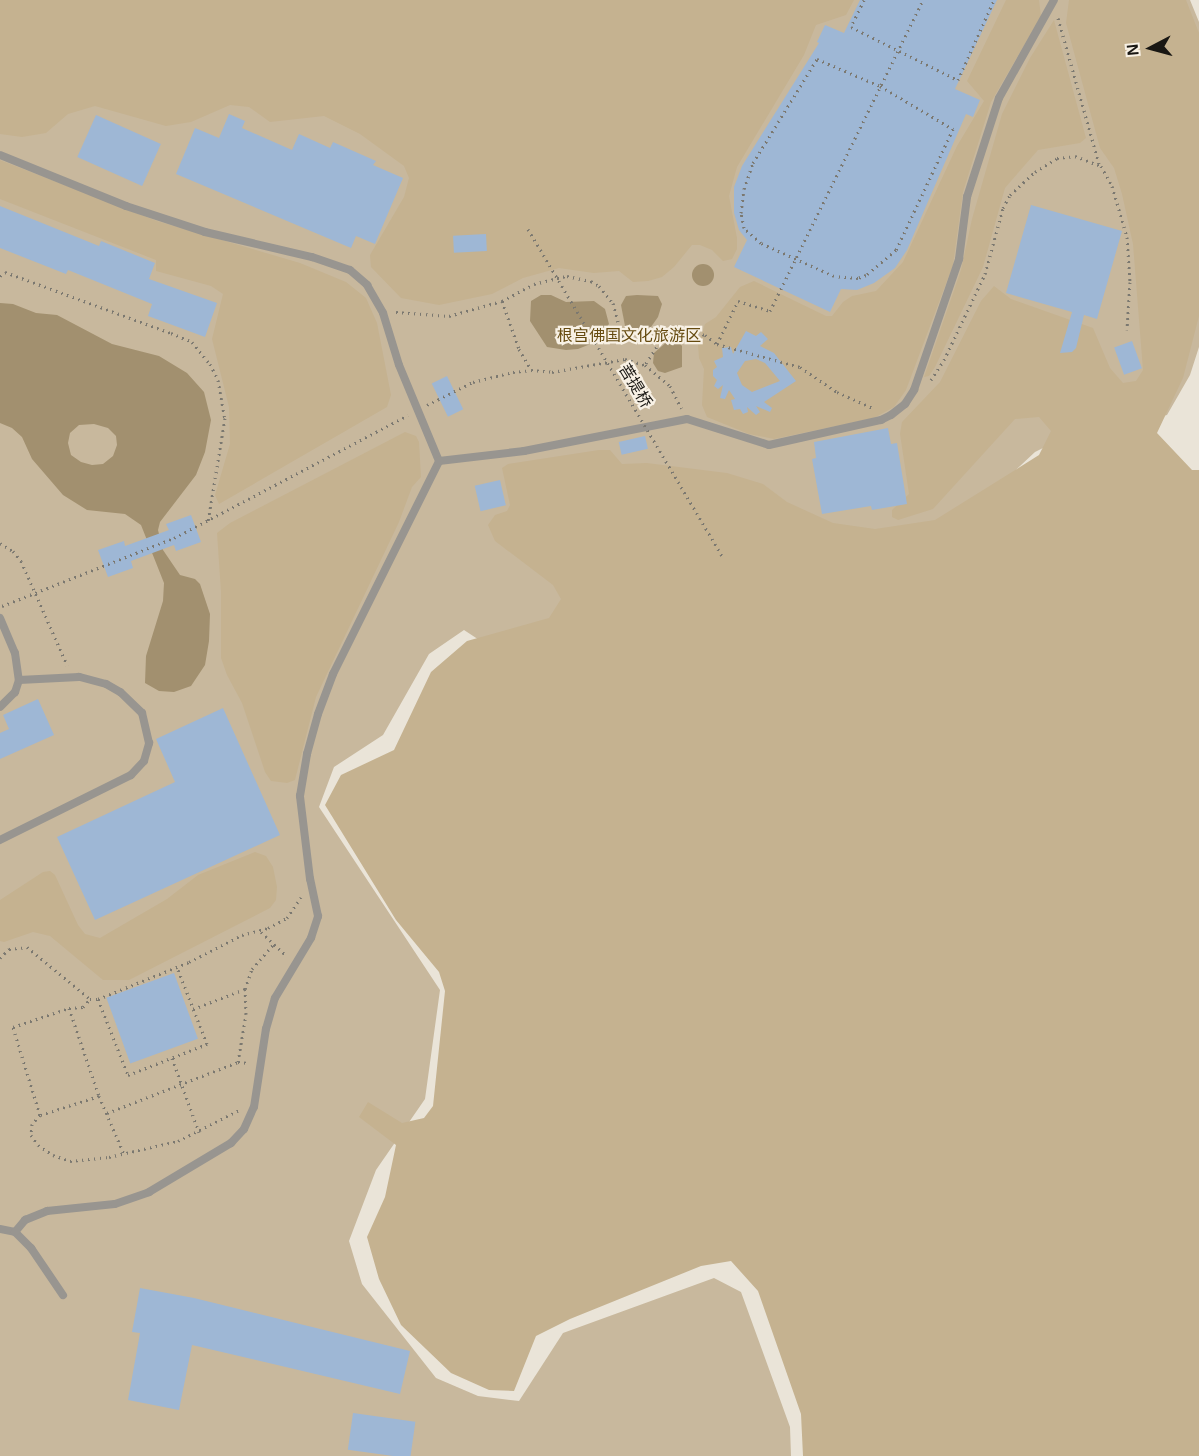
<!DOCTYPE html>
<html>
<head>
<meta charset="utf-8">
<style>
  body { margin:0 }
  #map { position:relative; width:1199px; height:1456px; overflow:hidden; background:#eae4d8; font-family:Helvetica,"Noto Sans SC",sans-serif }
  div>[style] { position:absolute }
  .green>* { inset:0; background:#c8b89d }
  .forest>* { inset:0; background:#c5b290 }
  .water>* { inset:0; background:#a2906f }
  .round { border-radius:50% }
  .building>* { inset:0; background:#9eb7d5; transform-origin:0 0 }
  .path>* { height:3px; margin-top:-1.5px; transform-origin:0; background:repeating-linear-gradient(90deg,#7b7870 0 1.5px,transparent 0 6px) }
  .lane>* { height:8px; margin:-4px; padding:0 4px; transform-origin:4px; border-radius:4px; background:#989590 }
  .path-bridge>* { height:3px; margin-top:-1.5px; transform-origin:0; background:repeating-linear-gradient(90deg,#7b7870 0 1.5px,transparent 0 6px) }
  span { translate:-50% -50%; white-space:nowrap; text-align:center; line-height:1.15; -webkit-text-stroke:4.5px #f8f1e5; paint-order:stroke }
  .park-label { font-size:16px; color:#654a0f }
  .street-label { font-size:16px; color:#191713 }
  .north { position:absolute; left:1121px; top:18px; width:60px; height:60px; -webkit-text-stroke:4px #f8f1e5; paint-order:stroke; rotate:264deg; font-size:16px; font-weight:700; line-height:24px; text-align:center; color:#191713 }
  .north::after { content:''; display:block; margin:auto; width:21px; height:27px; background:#191713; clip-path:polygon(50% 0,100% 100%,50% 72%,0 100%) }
</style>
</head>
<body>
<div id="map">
  <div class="green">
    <div style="clip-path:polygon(0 0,1190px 0,1199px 22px,1199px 347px,1190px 375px,1167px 415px,1063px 438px,1035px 452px,936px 545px,514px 663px,464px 630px,429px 654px,383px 735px,334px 767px,319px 807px,440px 990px,425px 1099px,376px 1170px,349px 1241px,362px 1284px,436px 1378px,478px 1396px,519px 1401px,563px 1333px,714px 1278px,741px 1292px,790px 1427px,791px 1456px,0 1456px)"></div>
  </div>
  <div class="forest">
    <div style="clip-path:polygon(0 0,854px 0,846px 15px,816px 25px,804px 55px,737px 167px,729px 196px,737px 238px,737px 249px,732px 259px,723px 261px,712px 250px,700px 245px,692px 245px,674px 267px,662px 277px,648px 281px,633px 282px,619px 271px,594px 273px,559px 268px,523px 278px,492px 294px,439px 305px,401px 298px,371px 267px,370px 255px,404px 197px,409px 178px,404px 166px,360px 134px,324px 116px,270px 122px,249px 107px,230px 105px,191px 122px,166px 126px,95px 106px,68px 114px,46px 133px,22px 137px,0 134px)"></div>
    <div style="clip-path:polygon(1006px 0,1039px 0,1041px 16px,991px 102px,963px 192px,953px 265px,906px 390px,894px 407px,874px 418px,774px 439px,749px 434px,707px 417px,702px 405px,704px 369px,699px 358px,698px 345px,705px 324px,716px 317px,740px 287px,754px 281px,826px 316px,832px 316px,843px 302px,852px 296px,876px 291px,903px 262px,957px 146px,984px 101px,967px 81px)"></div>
    <div style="clip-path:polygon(1069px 0,1186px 0,1199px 33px,1199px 316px,1183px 378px,1157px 433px,1192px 470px,1199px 470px,1199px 1456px,803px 1456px,801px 1414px,758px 1291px,731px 1261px,701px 1266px,570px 1319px,536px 1336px,514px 1391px,489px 1390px,451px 1373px,401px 1325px,379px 1279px,367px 1237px,385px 1197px,396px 1145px,359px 1117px,368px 1102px,402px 1123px,424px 1118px,433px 1106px,445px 991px,439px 972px,396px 920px,325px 805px,341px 775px,394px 750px,431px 672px,467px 641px,549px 618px,561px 599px,553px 585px,495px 541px,488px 525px,495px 515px,507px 511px,510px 505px,502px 468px,508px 464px,599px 450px,610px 450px,622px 464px,647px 463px,727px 473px,763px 484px,787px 502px,833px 523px,875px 529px,935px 520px,1039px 455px,1051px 431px,1039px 417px,1015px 419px,933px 509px,898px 520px,892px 517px,892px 510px,909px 494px,900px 434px,902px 422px,940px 382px,981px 301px,994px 286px,1011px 299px,1093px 328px,1110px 368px,1123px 383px,1136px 381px,1143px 370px,1133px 244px,1122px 194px,1114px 168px,1100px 148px,1066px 23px)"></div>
    <div style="clip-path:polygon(1054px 20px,1086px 138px,1080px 143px,1038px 150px,1005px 188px,983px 267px,935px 367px,929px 376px,924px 377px,961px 270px,972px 219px,1002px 114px,1030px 58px)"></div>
    <div style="clip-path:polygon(0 160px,157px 221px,300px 263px,346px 282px,366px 298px,377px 323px,391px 395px,387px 407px,219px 504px,215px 495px,230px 444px,229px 407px,212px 339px,223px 294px,211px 286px,156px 271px,156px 260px,0 199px)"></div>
    <div style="clip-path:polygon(405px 432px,416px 436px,419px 442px,421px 477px,412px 487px,399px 522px,316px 697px,295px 780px,287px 783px,271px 781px,265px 772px,242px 703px,227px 675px,221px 658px,221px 592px,217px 533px,230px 523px)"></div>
    <div style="clip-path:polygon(255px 852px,266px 856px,273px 867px,277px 887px,276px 900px,270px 908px,129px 980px,103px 980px,50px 936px,33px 932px,4px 942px,0 941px,0 900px,43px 872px,50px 871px,55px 875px,78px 925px,85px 934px,100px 938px,167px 899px,198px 875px)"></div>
  </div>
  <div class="water">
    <div class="round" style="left:692px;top:264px;width:22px;height:22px"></div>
    <div style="clip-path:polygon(541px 295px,551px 295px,566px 302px,594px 301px,605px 309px,609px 324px,593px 343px,578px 349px,566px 350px,547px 347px,530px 321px,531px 301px)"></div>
    <div style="clip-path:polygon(637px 295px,658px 296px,662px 304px,658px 317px,651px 327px,638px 330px,625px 326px,621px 305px,626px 296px)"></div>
    <div style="clip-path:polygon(evenodd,0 303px,13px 304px,36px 313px,57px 315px,112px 344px,159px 356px,187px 373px,204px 392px,211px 420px,205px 452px,196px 475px,160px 522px,158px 530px,163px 550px,180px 575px,195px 579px,200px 584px,210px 614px,209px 641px,205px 665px,191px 686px,174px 692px,159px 691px,145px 683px,146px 656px,163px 601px,164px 583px,141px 525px,125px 514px,87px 510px,63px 495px,32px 459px,22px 437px,12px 428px,0 423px,0 303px,94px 424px,108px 428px,116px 436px,117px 445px,113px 456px,103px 464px,92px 465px,81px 462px,71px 455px,68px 443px,70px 433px,79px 425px,94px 424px)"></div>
    <div style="clip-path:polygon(669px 340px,677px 340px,682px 346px,682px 367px,665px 373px,658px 371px,653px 363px,654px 353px)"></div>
  </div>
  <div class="building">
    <div style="clip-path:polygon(860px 0,997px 0,955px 89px,980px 100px,973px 117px,966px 114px,907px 250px,895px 268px,874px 283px,857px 290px,841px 289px,830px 312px,734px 267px,747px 240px,739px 230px,734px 213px,734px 187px,742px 166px,819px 43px,817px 42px,825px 25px,844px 33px)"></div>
    <div style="clip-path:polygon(229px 114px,245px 121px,242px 128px,292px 150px,299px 134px,330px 148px,333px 142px,376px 161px,373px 165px,403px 178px,375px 244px,356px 236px,351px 248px,176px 174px,195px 128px,219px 138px)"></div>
    <div style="left:96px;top:115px;width:71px;height:46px;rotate:24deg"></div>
    <div style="clip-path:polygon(1031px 205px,1122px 231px,1097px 319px,1084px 315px,1076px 348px,1072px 352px,1060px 353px,1072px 312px,1006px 293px)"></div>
    <div style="clip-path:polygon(0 206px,99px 246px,101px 241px,155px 263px,149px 279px,217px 303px,205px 337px,148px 316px,152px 304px,68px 270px,66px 274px,0 248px)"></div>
    <div style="left:486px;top:234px;width:17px;height:33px;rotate:87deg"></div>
    <div style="clip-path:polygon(evenodd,746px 331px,756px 336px,761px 332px,768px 339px,760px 346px,774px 353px,796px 381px,764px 402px,772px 408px,770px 412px,756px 406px,760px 412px,756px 415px,747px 407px,748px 412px,743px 414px,740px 409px,734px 410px,731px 400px,735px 399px,729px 390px,725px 399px,720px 398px,723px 385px,718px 389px,714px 386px,717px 380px,713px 376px,713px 370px,717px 367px,714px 361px,723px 357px,722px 348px,731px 347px,733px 354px,746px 331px,756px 359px,765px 363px,780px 381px,752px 392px,742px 385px,737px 373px,745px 361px,756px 359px)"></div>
    <div style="left:1132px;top:341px;width:29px;height:19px;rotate:70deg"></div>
    <div style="left:447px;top:376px;width:37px;height:17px;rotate:64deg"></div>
    <div style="clip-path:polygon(888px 428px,891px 444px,897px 443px,907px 504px,872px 510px,871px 506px,822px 514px,812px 459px,816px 458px,814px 442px)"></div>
    <div style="left:645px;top:436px;width:13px;height:27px;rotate:77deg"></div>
    <div style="left:500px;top:480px;width:26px;height:26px;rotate:77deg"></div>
    <div style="clip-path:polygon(191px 515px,201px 542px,176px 551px,174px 545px,131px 561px,133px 568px,108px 577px,98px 550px,124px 541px,125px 546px,169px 530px,166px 524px)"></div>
    <div style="clip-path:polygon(38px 699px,54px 735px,0 759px,0 733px,9px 729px,3px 715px)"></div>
    <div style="clip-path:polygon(223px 708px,280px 835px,95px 920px,57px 837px,175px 782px,156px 739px)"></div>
    <div style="left:174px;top:973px;width:70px;height:72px;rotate:70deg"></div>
    <div style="clip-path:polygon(140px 1288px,194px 1298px,410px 1351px,400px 1394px,192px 1345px,179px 1410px,128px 1400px,140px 1333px,132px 1332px)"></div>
    <div style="left:353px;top:1413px;width:63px;height:37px;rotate:8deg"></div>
  </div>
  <div class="path">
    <div style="left:864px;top:0;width:30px;rotate:116deg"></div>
    <div style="left:851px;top:27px;width:119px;rotate:26.4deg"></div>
    <div style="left:958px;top:80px;width:88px;rotate:-65.8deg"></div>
    <div style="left:1058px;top:18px;width:152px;rotate:74.3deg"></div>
    <div style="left:817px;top:59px;width:69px;rotate:23.2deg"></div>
    <div style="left:880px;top:86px;width:85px;rotate:30.5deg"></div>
    <div style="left:953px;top:129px;width:134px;rotate:115.2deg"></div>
    <div style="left:896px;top:250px;width:39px;rotate:140deg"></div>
    <div style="left:866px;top:275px;width:9px;rotate:159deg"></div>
    <div style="left:858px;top:278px;width:24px;rotate:-175deg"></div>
    <div style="left:834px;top:276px;width:80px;rotate:-155.7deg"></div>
    <div style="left:761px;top:243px;width:23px;rotate:-139deg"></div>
    <div style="left:744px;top:228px;width:15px;rotate:-101deg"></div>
    <div style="left:741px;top:213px;width:24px;rotate:-83deg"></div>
    <div style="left:744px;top:189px;width:28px;rotate:-71deg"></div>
    <div style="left:753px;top:163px;width:122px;rotate:-58.4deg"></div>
    <div style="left:0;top:276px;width:6px;rotate:-39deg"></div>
    <div style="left:5px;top:272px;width:177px;rotate:20.2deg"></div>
    <div style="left:171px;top:333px;width:23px;rotate:23deg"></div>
    <div style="left:192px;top:342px;width:28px;rotate:51deg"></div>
    <div style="left:210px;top:364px;width:18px;rotate:63deg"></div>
    <div style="left:218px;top:380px;width:39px;rotate:80deg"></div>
    <div style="left:225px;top:418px;width:105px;rotate:99.3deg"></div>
    <div style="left:502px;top:301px;width:51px;rotate:70.5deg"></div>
    <div style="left:519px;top:349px;width:24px;rotate:60deg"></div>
    <div style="left:396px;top:312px;width:53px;rotate:4.3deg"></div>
    <div style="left:449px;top:316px;width:55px;rotate:-15.8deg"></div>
    <div style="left:502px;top:301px;width:36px;rotate:-28deg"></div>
    <div style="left:534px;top:284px;width:34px;rotate:-14deg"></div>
    <div style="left:567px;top:276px;width:25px;rotate:12deg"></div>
    <div style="left:591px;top:281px;width:9px;rotate:32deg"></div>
    <div style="left:599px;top:286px;width:22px;rotate:51deg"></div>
    <div style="left:613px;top:303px;width:34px;rotate:75deg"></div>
    <div style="left:622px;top:336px;width:18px;rotate:16deg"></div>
    <div style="left:639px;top:341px;width:53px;rotate:-10.9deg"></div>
    <div style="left:691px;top:331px;width:15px;rotate:16deg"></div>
    <div style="left:705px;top:335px;width:15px;rotate:37deg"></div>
    <div style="left:717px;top:344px;width:48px;rotate:-64deg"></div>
    <div style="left:738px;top:301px;width:34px;rotate:17deg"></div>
    <div style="left:770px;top:311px;width:347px;rotate:-63.8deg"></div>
    <div style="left:663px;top:337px;width:33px;rotate:123deg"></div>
    <div style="left:645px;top:365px;width:33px;rotate:40deg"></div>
    <div style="left:670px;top:386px;width:25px;rotate:63deg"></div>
    <div style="left:717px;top:344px;width:86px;rotate:15.5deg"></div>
    <div style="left:800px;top:367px;width:45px;rotate:34deg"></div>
    <div style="left:837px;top:392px;width:39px;rotate:24deg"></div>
    <div style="left:931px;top:380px;width:24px;rotate:-57deg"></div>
    <div style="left:944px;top:360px;width:95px;rotate:-64.5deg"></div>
    <div style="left:985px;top:274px;width:68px;rotate:-74.7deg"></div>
    <div style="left:1003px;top:208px;width:15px;rotate:-62deg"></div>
    <div style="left:1010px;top:195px;width:34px;rotate:-43deg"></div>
    <div style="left:1035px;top:172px;width:26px;rotate:-32deg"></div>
    <div style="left:1057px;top:158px;width:18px;rotate:-6deg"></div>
    <div style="left:1075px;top:156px;width:28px;rotate:21deg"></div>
    <div style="left:1101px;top:166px;width:23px;rotate:61deg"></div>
    <div style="left:1112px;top:186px;width:53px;rotate:73.6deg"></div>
    <div style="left:1127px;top:237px;width:45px;rotate:86.2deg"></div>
    <div style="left:1130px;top:282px;width:48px;rotate:93.6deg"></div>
    <div style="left:427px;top:405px;width:51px;rotate:-26.6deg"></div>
    <div style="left:473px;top:382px;width:41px;rotate:-14deg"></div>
    <div style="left:513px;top:372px;width:18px;rotate:-6deg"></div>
    <div style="left:531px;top:370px;width:21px;rotate:5deg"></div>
    <div style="left:552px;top:372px;width:74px;rotate:-10.1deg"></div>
    <div style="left:625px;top:359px;width:21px;rotate:17deg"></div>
    <div style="left:0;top:543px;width:15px;rotate:32deg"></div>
    <div style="left:13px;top:551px;width:13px;rotate:51deg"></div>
    <div style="left:21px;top:561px;width:114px;rotate:66.1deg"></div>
    <div style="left:2px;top:606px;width:185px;rotate:-21.6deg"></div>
    <div style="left:174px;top:538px;width:264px;rotate:-27.7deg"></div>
    <div style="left:261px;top:932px;width:35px;rotate:43deg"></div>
    <div style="left:0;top:958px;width:13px;rotate:-45deg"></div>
    <div style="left:9px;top:949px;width:18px;rotate:-6deg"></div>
    <div style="left:27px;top:947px;width:82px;rotate:39.5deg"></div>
    <div style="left:90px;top:999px;width:8px"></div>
    <div style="left:98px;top:999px;width:98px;rotate:-22.1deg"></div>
    <div style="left:189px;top:962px;width:59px;rotate:-27deg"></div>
    <div style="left:242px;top:935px;width:27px;rotate:-15deg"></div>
    <div style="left:268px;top:928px;width:21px;rotate:-28deg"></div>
    <div style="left:287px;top:918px;width:25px;rotate:-56deg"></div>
    <div style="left:98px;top:999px;width:82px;rotate:68.5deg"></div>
    <div style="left:128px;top:1075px;width:85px;rotate:-21.4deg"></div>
    <div style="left:207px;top:1044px;width:83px;rotate:-111.3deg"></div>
    <div style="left:69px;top:1008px;width:93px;rotate:71.2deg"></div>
    <div style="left:99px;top:1096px;width:63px;rotate:66.7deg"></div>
    <div style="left:193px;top:1009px;width:56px;rotate:-21deg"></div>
    <div style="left:172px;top:1058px;width:79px;rotate:70deg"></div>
    <div style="left:238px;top:1062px;width:49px;rotate:-80.5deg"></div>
    <div style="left:246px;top:1014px;width:25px;rotate:-92deg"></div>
    <div style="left:245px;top:989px;width:21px;rotate:-71deg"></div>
    <div style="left:252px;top:969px;width:33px;rotate:-49deg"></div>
    <div style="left:99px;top:1096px;width:62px;rotate:162.1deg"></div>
    <div style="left:40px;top:1115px;width:12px;rotate:132deg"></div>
    <div style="left:32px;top:1124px;width:11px;rotate:95deg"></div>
    <div style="left:31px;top:1135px;width:12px;rotate:55deg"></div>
    <div style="left:38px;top:1145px;width:18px;rotate:34deg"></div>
    <div style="left:53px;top:1155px;width:18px;rotate:19deg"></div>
    <div style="left:70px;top:1161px;width:39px;rotate:-6deg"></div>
    <div style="left:109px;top:1157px;width:71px;rotate:-13.1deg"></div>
    <div style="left:178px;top:1141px;width:68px;rotate:-26.9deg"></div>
    <div style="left:107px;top:1113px;width:141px;rotate:-21.3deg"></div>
    <div style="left:238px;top:1062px;width:11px;rotate:5deg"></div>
    <div style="left:40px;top:1115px;width:92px;rotate:-107.1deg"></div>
    <div style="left:13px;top:1027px;width:59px;rotate:-18.7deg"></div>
    <div style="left:69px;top:1008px;width:14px;rotate:-4deg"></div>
    <div style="left:83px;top:1007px;width:11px;rotate:-49deg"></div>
  </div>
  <div class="lane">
    <div style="left:0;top:155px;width:136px;rotate:22deg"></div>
    <div style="left:126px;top:206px;width:83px;rotate:18.2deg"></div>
    <div style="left:205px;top:232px;width:110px;rotate:13.2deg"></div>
    <div style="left:312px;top:257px;width:40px;rotate:18.9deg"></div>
    <div style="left:350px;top:270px;width:23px;rotate:41deg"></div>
    <div style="left:367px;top:285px;width:32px;rotate:60deg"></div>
    <div style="left:383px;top:313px;width:54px;rotate:72.9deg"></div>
    <div style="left:399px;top:365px;width:104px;rotate:67.4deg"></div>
    <div style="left:439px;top:461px;width:86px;rotate:-6.7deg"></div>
    <div style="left:524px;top:451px;width:166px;rotate:-11.1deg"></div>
    <div style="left:687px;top:419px;width:86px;rotate:17.6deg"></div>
    <div style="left:769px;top:445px;width:115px;rotate:-12.6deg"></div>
    <div style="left:881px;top:420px;width:11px;rotate:-27deg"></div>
    <div style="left:891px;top:415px;width:18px;rotate:-38deg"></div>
    <div style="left:905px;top:404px;width:17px;rotate:-57deg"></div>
    <div style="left:914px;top:390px;width:139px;rotate:-71deg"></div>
    <div style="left:959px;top:259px;width:63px;rotate:-82.6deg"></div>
    <div style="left:967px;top:197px;width:104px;rotate:-72.1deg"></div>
    <div style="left:999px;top:98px;width:112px;rotate:-60.7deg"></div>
    <div style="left:0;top:618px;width:38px;rotate:67deg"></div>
    <div style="left:15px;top:653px;width:27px;rotate:82deg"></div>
    <div style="left:19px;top:680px;width:13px;rotate:108deg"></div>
    <div style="left:15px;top:692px;width:21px;rotate:135deg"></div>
    <div style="left:0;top:840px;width:146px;rotate:-26.4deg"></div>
    <div style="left:131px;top:775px;width:19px;rotate:-47deg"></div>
    <div style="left:144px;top:761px;width:19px;rotate:-74deg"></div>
    <div style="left:149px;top:743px;width:31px;rotate:-103deg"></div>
    <div style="left:142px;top:713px;width:30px;rotate:-136deg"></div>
    <div style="left:120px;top:692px;width:16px;rotate:-150deg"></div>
    <div style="left:106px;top:684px;width:28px;rotate:-165deg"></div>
    <div style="left:79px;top:677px;width:60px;rotate:177.1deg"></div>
    <div style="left:0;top:1229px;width:15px;rotate:11deg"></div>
    <div style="left:15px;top:1232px;width:23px;rotate:45deg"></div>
    <div style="left:31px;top:1248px;width:57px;rotate:55.8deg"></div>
    <div style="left:15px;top:1232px;width:16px;rotate:-50deg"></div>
    <div style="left:25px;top:1220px;width:24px;rotate:-22deg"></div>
    <div style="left:47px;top:1211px;width:68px;rotate:-5.9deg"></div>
    <div style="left:115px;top:1204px;width:36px;rotate:-19deg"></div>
    <div style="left:149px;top:1192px;width:96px;rotate:-30.9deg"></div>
    <div style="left:231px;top:1143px;width:19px;rotate:-47deg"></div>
    <div style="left:244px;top:1129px;width:24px;rotate:-66deg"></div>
    <div style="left:254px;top:1107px;width:79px;rotate:-81.3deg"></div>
    <div style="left:266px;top:1029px;width:32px;rotate:-74deg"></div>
    <div style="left:275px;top:998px;width:70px;rotate:-59deg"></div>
    <div style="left:311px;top:938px;width:23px;rotate:-72deg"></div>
    <div style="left:318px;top:916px;width:38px;rotate:-102deg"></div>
    <div style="left:310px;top:879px;width:84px;rotate:-96.9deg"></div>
    <div style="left:300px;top:796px;width:43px;rotate:-80.5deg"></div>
    <div style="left:307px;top:754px;width:41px;rotate:-74.6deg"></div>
    <div style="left:318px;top:714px;width:43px;rotate:-69.4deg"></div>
    <div style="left:333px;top:674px;width:238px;rotate:-63.5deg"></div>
  </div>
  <div class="path-bridge">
    <div style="left:528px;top:229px;width:380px;rotate:59.3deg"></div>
  </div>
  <div class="park-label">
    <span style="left:629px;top:336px">根宫佛国文化旅游区</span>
  </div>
  <div class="street-label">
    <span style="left:635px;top:386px;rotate:59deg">菩提桥</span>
  </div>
  <div class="north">N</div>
</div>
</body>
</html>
